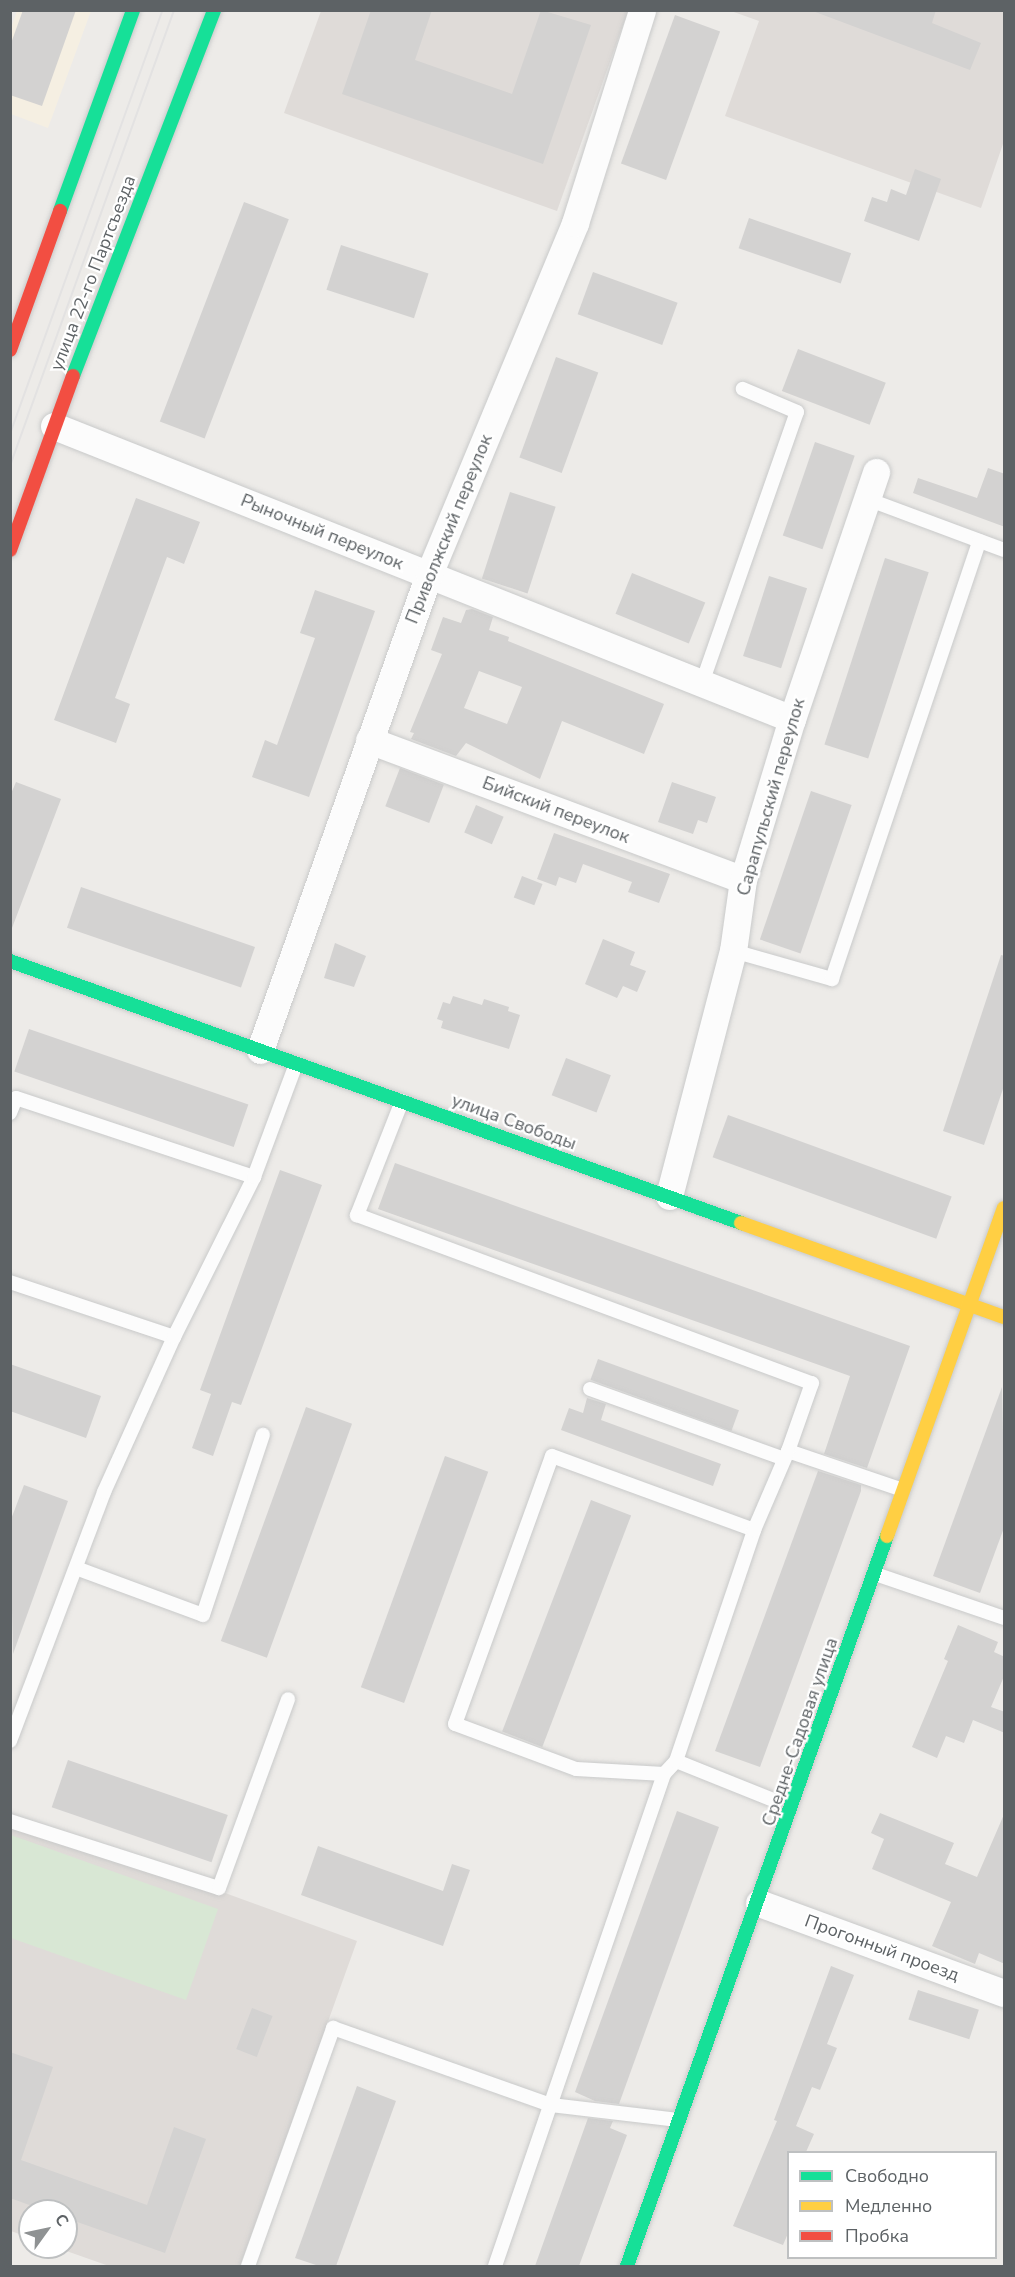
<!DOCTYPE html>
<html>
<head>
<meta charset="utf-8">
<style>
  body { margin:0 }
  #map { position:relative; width:1015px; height:2277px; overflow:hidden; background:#edebe8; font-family:"Nunito Sans",sans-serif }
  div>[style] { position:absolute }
  .commercial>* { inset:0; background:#f5efe2 }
  .education>* { inset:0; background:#dfdbd8 }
  .green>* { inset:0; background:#d8e7d4 }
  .building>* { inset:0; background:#d3d2d1; transform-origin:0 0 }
  .roads { filter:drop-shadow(0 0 2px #c9caca) drop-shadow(0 0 2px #c9caca) }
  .lane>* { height:14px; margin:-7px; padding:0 7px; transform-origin:7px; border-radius:7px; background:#fcfcfc }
  .street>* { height:27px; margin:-13.5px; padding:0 13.5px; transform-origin:13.5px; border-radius:13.5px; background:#fcfcfc }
  .fast>* { height:14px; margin:-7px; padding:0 7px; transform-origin:7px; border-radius:7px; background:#16e098 }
  .slow>* { height:14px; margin:-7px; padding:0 7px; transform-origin:7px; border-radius:7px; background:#ffcf43 }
  .jam>* { height:14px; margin:-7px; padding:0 7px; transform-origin:7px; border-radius:7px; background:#f24e42 }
  .tram>* { height:1.5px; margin:-0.75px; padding:0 0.75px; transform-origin:0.75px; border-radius:0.75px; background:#e3e2e2 }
  span { translate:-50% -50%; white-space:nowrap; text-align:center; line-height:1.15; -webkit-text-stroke:4.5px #fff; paint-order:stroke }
  .street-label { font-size:18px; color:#5d6265 }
  .frame { position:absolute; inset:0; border:12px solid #5d6265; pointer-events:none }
  .legend { position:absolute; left:787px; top:2151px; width:210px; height:108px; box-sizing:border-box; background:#fff; border:2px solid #bec0c1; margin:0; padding:8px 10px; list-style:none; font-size:18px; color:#5d6265 }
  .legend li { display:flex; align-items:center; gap:12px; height:30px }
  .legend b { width:30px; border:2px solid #bec0c1 }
  .north { position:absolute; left:18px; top:2199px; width:60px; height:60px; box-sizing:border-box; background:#fff; border:2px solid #bec0c1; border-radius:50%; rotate:57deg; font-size:16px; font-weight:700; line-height:24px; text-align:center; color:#5d6265 }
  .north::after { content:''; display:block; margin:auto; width:21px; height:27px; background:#8f9293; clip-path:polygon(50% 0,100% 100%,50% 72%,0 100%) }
</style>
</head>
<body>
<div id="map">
  <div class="commercial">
    <div style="clip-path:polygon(17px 11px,91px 11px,48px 128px,11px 114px,11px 28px)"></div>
  </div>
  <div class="education">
    <div style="clip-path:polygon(321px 11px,628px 11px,557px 211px,284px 113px)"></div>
    <div style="clip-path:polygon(731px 11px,1004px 11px,1004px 141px,981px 208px,725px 116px,759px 21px)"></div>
    <div style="clip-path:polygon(10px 1815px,357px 1941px,240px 2266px,109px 2266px,55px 2247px,66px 2247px,66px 2211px,30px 2211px,30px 2238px,11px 2231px)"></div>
  </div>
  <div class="green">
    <div style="clip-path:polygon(11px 1835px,218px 1909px,186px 2000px,11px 1938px)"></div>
  </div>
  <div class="building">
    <div style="clip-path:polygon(23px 10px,76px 10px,42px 106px,10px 95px,10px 46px)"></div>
    <div style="clip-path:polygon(371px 10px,432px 10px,415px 60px,512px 94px,541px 10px,591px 25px,543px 164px,342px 94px)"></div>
    <div style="clip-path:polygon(810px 10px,936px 10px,932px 23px,981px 43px,970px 70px)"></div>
    <div style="left:675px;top:15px;width:48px;height:158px;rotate:20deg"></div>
    <div style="clip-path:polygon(915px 169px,941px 179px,919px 241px,864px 221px,872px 197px,887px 202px,891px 189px,906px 195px)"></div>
    <div style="left:244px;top:202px;width:48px;height:235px;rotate:21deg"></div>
    <div style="left:749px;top:218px;width:108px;height:32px;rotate:19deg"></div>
    <div style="left:341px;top:245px;width:92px;height:47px;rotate:18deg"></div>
    <div style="left:593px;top:272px;width:90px;height:45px;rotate:20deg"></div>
    <div style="left:798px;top:349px;width:94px;height:45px;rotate:21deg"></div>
    <div style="left:556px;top:357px;width:45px;height:107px;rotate:20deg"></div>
    <div style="left:815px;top:442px;width:42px;height:99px;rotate:19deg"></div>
    <div style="clip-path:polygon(988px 468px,1005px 474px,1005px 527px,913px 493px,918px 478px,977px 498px)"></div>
    <div style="left:510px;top:492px;width:48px;height:91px;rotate:18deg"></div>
    <div style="clip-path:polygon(136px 498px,200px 522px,184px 564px,167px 557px,115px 698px,130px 704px,116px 743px,54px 720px)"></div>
    <div style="left:885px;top:558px;width:46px;height:196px;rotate:18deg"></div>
    <div style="left:632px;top:573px;width:79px;height:44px;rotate:22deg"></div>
    <div style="left:769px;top:576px;width:40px;height:84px;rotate:18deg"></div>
    <div style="clip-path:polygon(315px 590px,375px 611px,309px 797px,252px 777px,265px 740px,277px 745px,315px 638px,300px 633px)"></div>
    <div style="clip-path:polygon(evenodd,472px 609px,493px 617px,489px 630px,509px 637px,508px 641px,664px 704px,644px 754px,562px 721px,540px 779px,466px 743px,456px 756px,411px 739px,414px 733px,410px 732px,442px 654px,431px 650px,443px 617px,461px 623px,466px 610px,472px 609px,479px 671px,522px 687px,507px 724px,464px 708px,479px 671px)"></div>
    <div style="left:400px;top:768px;width:47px;height:41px;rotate:21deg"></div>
    <div style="clip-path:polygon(16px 782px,61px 799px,12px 928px,10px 796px)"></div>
    <div style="clip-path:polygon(672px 782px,716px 797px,707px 823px,698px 820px,693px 834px,658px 822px)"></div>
    <div style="left:811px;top:791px;width:43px;height:157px;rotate:19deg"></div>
    <div style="left:476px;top:805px;width:30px;height:30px;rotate:23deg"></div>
    <div style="clip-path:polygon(554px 833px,670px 874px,659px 903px,628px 892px,632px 882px,583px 864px,576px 883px,559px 877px,556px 886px,537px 879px)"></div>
    <div style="left:522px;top:876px;width:22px;height:23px;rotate:21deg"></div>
    <div style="left:81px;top:887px;width:184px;height:43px;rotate:19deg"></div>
    <div style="clip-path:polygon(603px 939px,635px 952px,630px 965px,646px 971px,637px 992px,623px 986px,617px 998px,585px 984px)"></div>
    <div style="clip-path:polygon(335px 943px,366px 956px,354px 987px,324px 978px)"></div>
    <div style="clip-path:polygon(1001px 955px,1005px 956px,1005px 1083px,984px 1145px,943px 1131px)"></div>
    <div style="clip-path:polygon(453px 996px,482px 1005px,484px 999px,509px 1007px,508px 1011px,520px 1015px,509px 1049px,441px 1028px,443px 1021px,437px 1019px,443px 1002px,450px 1004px)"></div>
    <div style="left:29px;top:1029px;width:232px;height:45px;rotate:19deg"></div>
    <div style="left:566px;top:1058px;width:48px;height:40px;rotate:21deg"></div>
    <div style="left:728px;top:1115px;width:238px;height:45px;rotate:20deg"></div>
    <div style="clip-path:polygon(395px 1163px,910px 1346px,867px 1468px,824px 1454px,850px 1376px,378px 1209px)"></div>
    <div style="clip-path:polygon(280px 1170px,322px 1185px,241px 1405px,232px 1402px,213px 1456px,192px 1448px,211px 1394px,200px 1390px)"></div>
    <div style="left:598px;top:1359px;width:150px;height:22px;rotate:20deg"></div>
    <div style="clip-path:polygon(10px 1364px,101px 1396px,86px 1438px,10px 1411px)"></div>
    <div style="clip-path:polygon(1002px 1387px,1005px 1525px,980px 1593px,933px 1576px)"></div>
    <div style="clip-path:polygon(587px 1398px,606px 1404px,601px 1420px,721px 1464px,713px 1486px,561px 1430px,569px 1408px,583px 1413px)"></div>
    <div style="left:306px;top:1407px;width:49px;height:249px;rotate:20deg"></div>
    <div style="left:445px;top:1456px;width:46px;height:246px;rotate:20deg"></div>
    <div style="clip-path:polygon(818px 1471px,861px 1485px,861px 1491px,760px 1767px,715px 1751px)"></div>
    <div style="clip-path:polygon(24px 1485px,68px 1501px,13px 1654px,10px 1522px)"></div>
    <div style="left:591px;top:1500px;width:43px;height:248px;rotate:21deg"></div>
    <div style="clip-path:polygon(958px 1625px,998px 1642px,994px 1652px,1005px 1657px,1005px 1674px,991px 1707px,1005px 1712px,1005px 1733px,973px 1720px,964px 1743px,946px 1736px,937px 1758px,912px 1747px,948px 1661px,944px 1659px)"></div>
    <div style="left:68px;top:1760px;width:169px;height:50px;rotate:19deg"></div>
    <div style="clip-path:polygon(677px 1811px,719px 1827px,619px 2104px,595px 2101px,575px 2092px)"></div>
    <div style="clip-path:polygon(1005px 1812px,1005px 1964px,979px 1953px,975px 1964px,932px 1946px,951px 1902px,872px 1869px,884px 1839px,871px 1833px,880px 1813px,954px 1843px,945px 1864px,977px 1877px)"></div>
    <div style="clip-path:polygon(318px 1846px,443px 1891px,452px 1864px,470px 1870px,443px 1946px,301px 1895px)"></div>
    <div style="clip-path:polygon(831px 1966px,854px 1975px,827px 2044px,837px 2048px,820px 2090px,812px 2087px,796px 2126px,814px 2134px,806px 2152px,789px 2152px,789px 2231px,783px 2245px,733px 2226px,777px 2121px,774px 2120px)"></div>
    <div style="left:918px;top:1990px;width:64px;height:31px;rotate:18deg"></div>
    <div style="left:252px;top:2008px;width:22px;height:44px;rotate:21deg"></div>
    <div style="clip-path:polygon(10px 2052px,53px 2067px,21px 2160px,147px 2205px,174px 2127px,206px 2139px,165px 2253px,66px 2218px,66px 2211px,46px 2211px,10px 2198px)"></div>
    <div style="clip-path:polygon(357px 2086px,396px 2101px,336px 2266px,319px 2266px,295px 2258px)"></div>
    <div style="clip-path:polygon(588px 2118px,613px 2121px,610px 2128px,627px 2135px,579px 2266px,535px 2266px)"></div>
  </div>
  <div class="roads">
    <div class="lane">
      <div style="left:867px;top:499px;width:146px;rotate:20.4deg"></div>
      <div style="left:702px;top:683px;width:287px;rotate:-70.7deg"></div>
      <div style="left:797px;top:412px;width:59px;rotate:-156.9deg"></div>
      <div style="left:733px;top:951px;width:103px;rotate:15.8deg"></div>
      <div style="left:832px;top:979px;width:462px;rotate:-71.4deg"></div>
      <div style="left:402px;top:1101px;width:123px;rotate:111.5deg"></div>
      <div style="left:357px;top:1215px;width:485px;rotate:20.3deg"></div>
      <div style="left:812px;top:1383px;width:72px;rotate:109.4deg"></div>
      <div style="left:788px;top:1451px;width:121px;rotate:18.7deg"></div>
      <div style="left:10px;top:1113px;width:16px;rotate:-68deg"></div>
      <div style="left:16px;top:1098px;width:251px;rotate:18.4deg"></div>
      <div style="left:10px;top:1282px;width:173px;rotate:18.5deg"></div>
      <div style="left:590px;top:1389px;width:206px;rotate:19.8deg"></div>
      <div style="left:76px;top:1568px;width:135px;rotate:20.3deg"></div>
      <div style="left:203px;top:1615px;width:190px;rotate:-71.6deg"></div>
      <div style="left:875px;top:1574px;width:136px;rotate:18.8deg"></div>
      <div style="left:10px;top:1741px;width:266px;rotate:-69.3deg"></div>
      <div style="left:104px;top:1492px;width:170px;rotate:-65.7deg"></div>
      <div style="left:174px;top:1337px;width:179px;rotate:-63.4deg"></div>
      <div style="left:254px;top:1177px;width:121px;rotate:-69.6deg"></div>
      <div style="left:676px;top:1761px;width:102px;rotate:21.8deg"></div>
      <div style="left:664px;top:1774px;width:88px;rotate:-176.7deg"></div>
      <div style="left:576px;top:1769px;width:129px;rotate:-159.6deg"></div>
      <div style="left:455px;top:1724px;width:285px;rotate:-70.1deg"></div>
      <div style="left:552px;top:1456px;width:215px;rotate:20.1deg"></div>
      <div style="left:10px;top:1821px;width:219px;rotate:17.8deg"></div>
      <div style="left:219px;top:1888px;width:201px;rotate:-69.9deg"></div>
      <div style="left:248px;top:2266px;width:253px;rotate:-70.3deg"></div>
      <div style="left:333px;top:2028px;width:231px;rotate:19.5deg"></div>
      <div style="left:551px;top:2105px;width:128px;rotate:6.7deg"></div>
      <div style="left:495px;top:2266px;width:520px;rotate:-71.04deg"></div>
      <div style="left:664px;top:1774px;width:18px;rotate:-47deg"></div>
      <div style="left:676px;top:1761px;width:244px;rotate:-71.3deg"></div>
      <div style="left:754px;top:1530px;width:86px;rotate:-66.7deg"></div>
    </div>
    <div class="street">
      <div style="left:54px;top:426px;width:794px;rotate:21.65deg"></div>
      <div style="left:369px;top:740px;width:399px;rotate:20.5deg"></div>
      <div style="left:260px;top:1050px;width:505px;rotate:-70.45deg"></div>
      <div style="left:429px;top:574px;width:380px;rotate:-67.4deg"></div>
      <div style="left:575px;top:223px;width:223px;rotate:-72.5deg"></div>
      <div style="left:669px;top:1196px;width:253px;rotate:-75.4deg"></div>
      <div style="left:733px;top:951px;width:72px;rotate:-82deg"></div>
      <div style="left:743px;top:880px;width:168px;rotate:-73.1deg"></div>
      <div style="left:792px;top:719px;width:261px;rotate:-71.2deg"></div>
      <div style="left:759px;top:1903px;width:261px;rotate:20.2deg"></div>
    </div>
    <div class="fast">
      <div style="left:60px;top:211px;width:214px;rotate:-70deg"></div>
      <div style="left:73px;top:376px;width:392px;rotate:-68.9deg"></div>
      <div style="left:10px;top:961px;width:777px;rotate:19.72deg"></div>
      <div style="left:627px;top:2266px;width:775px;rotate:-70.4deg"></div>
    </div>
    <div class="slow">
      <div style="left:741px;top:1223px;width:279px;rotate:19.7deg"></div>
      <div style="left:887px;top:1536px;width:348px;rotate:-70.4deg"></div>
    </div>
    <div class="jam">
      <div style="left:10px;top:350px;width:148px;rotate:-70.2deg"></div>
      <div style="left:10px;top:550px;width:185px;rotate:-70.1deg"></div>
    </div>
  </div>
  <div class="tram">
    <div style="left:10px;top:434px;width:451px;rotate:-70.2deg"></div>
    <div style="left:10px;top:466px;width:485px;rotate:-70.2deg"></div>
  </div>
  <div class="street-label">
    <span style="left:93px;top:273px;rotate:-69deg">улица 22-го Партсъезда</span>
    <span style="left:449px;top:529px;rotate:-68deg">Приволжский переулок</span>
    <span style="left:322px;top:532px;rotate:22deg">Рыночный переулок</span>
    <span style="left:771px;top:797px;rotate:-74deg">Сарапульский переулок</span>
    <span style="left:556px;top:810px;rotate:21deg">Бийский переулок</span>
    <span style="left:514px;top:1122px;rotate:20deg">улица Свободы</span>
    <span style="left:800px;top:1732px;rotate:-71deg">Средне-Садовая улица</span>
    <span style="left:882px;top:1948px;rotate:20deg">Прогонный проезд</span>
  </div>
  <div class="frame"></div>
  <ul class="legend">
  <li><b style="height:8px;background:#16e098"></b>Свободно</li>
  <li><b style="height:8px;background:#ffcf43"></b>Медленно</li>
  <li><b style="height:8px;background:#f24e42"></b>Пробка</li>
  </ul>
  <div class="north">С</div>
</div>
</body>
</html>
